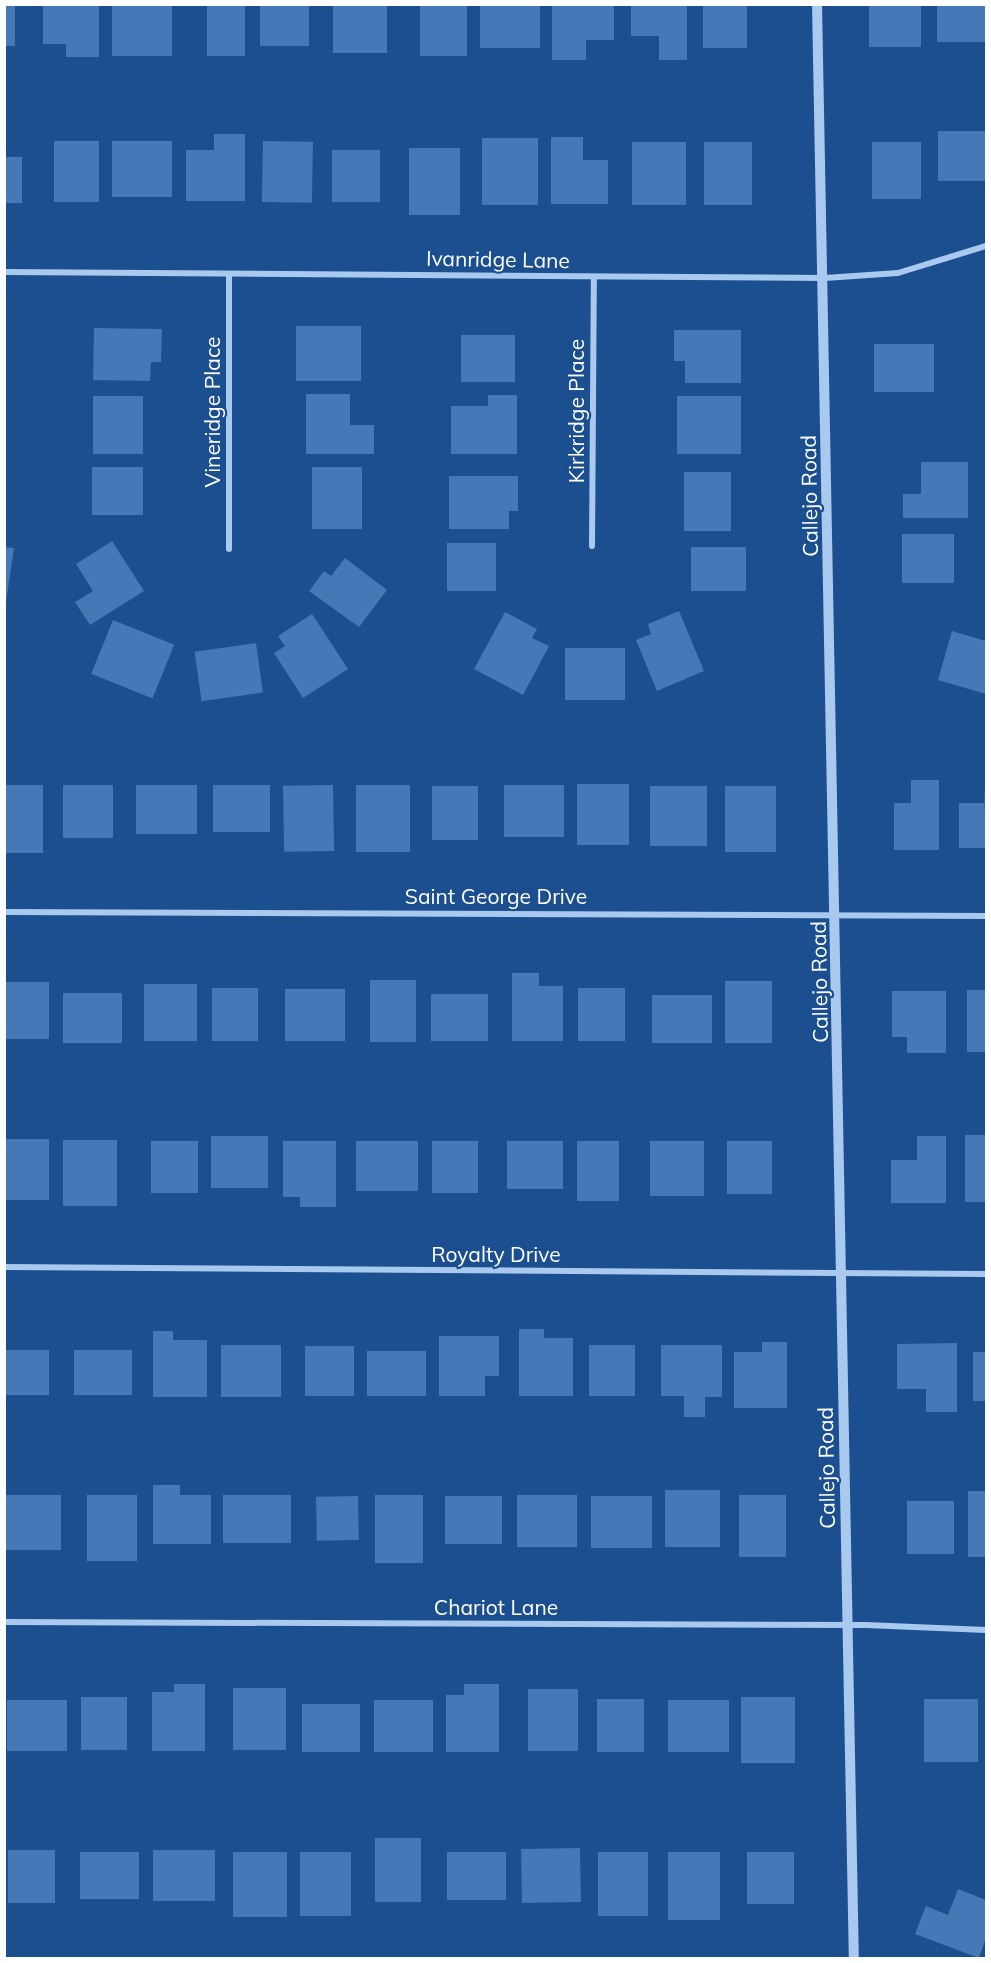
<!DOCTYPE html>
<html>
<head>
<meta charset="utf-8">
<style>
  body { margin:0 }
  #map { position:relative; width:991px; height:1963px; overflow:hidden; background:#1b4f8f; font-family:Mulish,sans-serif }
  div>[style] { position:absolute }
  .building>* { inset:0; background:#4478b7; transform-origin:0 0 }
  .minor>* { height:6px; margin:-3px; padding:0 3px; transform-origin:3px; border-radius:3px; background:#a9c9ee }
  .tertiary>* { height:10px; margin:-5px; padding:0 5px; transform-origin:5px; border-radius:5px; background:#a9c9ee }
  span { translate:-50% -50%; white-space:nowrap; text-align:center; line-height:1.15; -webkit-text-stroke:4.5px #1b4f8f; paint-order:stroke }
  .street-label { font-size:21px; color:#fff }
  .frame { position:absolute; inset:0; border:6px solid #fff; pointer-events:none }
</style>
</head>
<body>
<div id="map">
  <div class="building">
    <div style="left:4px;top:4px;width:11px;height:42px"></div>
    <div style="clip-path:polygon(43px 4px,99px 4px,99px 57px,66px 57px,66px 44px,43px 44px)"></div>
    <div style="left:112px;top:4px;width:60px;height:52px"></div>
    <div style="left:260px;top:4px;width:49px;height:42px"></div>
    <div style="left:333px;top:4px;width:54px;height:49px"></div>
    <div style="left:420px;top:4px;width:47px;height:52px"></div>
    <div style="left:480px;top:4px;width:60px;height:44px"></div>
    <div style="clip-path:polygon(552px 4px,614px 4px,614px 40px,586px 40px,586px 60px,552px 60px)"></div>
    <div style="clip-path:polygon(631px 4px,687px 4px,687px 60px,659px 60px,659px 36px,631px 36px)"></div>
    <div style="left:703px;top:4px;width:44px;height:44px"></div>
    <div style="left:869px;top:4px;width:52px;height:43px"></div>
    <div style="left:937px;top:4px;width:49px;height:38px"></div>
    <div style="left:207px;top:5px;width:38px;height:51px"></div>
    <div style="left:938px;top:131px;width:48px;height:50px"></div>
    <div style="clip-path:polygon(214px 134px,245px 134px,245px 201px,186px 201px,186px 150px,214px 150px)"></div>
    <div style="clip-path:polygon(551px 137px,583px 137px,583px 160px,608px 160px,608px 204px,551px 204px)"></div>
    <div style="left:482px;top:138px;width:56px;height:67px"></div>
    <div style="left:54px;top:141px;width:45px;height:61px"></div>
    <div style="left:112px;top:141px;width:60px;height:56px"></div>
    <div style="left:263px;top:141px;width:50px;height:61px;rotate:1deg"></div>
    <div style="left:632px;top:142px;width:54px;height:63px"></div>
    <div style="left:704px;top:142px;width:48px;height:63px"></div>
    <div style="left:872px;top:142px;width:49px;height:57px"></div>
    <div style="left:409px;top:148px;width:51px;height:67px"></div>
    <div style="left:332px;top:150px;width:48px;height:52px"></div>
    <div style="left:4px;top:157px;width:18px;height:46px"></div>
    <div style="left:296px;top:326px;width:65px;height:55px"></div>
    <div style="clip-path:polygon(94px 328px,162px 329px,161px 362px,151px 362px,150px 381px,93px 380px)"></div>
    <div style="clip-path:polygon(674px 330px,741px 330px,741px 383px,685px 383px,685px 361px,674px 361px)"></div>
    <div style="left:461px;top:335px;width:54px;height:47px"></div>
    <div style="left:874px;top:344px;width:60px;height:48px"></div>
    <div style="clip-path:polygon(306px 394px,350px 394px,350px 425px,374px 425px,374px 454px,306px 454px)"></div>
    <div style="clip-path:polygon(488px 395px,517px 395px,517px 454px,451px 454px,451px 406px,488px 406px)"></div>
    <div style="left:93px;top:396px;width:50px;height:58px"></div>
    <div style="left:677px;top:396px;width:64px;height:58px"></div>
    <div style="clip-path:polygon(921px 462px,968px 462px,968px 518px,903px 518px,903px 494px,921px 494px)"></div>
    <div style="left:92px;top:467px;width:51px;height:48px"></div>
    <div style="left:312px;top:467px;width:50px;height:62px"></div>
    <div style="left:684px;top:472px;width:47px;height:59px"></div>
    <div style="clip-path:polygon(449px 476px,518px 476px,518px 511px,509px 511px,509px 529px,449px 529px)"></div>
    <div style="left:902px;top:534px;width:52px;height:49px"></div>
    <div style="clip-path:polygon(112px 541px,144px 591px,90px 625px,75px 602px,93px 591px,76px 564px)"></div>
    <div style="left:447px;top:543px;width:49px;height:48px"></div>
    <div style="clip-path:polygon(4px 547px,14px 548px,6px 602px,4px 602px)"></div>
    <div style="left:691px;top:547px;width:55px;height:44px"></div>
    <div style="clip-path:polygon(345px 558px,387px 590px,359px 627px,309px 591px,324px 571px,331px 576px)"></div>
    <div style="clip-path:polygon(679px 611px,704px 671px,657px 691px,636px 640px,651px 634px,648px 624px)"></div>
    <div style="clip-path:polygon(505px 612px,537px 629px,532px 638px,549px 646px,523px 695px,474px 669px)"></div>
    <div style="clip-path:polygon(312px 614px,348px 669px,303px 698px,274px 653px,285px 646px,278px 636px)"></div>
    <div style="left:113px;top:620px;width:66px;height:58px;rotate:22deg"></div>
    <div style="clip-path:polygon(952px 631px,986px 641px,986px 694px,938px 680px)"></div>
    <div style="left:256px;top:643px;width:50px;height:62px;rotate:82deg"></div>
    <div style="left:565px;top:648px;width:60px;height:52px"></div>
    <div style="clip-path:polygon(911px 780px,939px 780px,939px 850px,894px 850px,894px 803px,911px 803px)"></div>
    <div style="clip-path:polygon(984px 782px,986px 848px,959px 848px,959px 803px,984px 803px)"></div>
    <div style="left:577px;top:784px;width:52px;height:61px"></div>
    <div style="left:4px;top:785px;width:39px;height:68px"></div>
    <div style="left:63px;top:785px;width:50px;height:53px"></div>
    <div style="left:136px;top:785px;width:61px;height:49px"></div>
    <div style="left:213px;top:785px;width:57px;height:47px"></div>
    <div style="left:333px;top:785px;width:66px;height:50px;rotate:89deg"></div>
    <div style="left:356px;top:785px;width:54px;height:67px"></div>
    <div style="left:504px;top:785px;width:60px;height:52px"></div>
    <div style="left:432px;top:786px;width:46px;height:54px"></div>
    <div style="left:650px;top:786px;width:57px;height:60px"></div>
    <div style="left:725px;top:786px;width:51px;height:66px"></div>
    <div style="clip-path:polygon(512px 973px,539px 973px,539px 986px,563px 986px,563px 1041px,512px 1041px)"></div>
    <div style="left:370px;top:980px;width:46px;height:62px"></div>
    <div style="left:725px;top:981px;width:47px;height:62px"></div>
    <div style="left:4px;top:982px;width:45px;height:57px"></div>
    <div style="left:144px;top:984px;width:53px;height:57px"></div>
    <div style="left:212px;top:988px;width:46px;height:53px"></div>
    <div style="left:578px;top:988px;width:47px;height:53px"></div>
    <div style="left:285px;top:989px;width:60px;height:52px"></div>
    <div style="left:967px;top:990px;width:19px;height:62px"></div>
    <div style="clip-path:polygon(892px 991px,946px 991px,946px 1053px,907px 1053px,907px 1037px,892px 1037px)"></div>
    <div style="left:63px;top:993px;width:59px;height:50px"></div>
    <div style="left:431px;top:994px;width:57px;height:47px"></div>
    <div style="left:652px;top:995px;width:60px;height:48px"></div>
    <div style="left:965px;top:1135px;width:21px;height:67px"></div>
    <div style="left:211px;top:1136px;width:57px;height:52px"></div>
    <div style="clip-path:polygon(917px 1136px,946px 1136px,946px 1203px,891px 1203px,891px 1160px,917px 1160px)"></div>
    <div style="left:5px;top:1139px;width:44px;height:61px"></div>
    <div style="left:63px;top:1140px;width:54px;height:66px"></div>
    <div style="left:151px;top:1141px;width:47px;height:52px"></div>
    <div style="clip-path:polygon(283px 1141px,336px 1141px,336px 1207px,300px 1207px,300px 1197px,283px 1197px)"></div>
    <div style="left:356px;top:1141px;width:62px;height:50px"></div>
    <div style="left:432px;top:1141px;width:46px;height:52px"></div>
    <div style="left:507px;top:1141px;width:56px;height:48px"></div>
    <div style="left:577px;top:1141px;width:42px;height:60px"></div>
    <div style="left:650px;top:1141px;width:54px;height:55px"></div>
    <div style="left:727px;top:1141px;width:45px;height:53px"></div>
    <div style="clip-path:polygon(519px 1329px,544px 1329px,544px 1338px,573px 1338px,573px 1396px,519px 1396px)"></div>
    <div style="clip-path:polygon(153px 1331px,173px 1331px,173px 1340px,207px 1340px,207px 1397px,153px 1397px)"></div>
    <div style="clip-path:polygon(439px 1336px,499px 1336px,499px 1376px,485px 1376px,485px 1396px,439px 1396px)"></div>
    <div style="clip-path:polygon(762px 1342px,787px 1342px,787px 1408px,734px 1408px,734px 1352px,762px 1352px)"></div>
    <div style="clip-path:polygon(957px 1343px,957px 1412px,926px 1412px,926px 1389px,897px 1389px,897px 1344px)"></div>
    <div style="left:221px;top:1345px;width:60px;height:52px"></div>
    <div style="left:589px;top:1345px;width:46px;height:51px"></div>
    <div style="clip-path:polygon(661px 1345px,722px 1345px,722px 1397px,705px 1397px,705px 1417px,684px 1417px,684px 1396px,661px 1396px)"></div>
    <div style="left:305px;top:1346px;width:49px;height:50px"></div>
    <div style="left:4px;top:1350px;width:45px;height:45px"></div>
    <div style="left:74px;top:1350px;width:58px;height:45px"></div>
    <div style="left:367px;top:1351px;width:59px;height:45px"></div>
    <div style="left:973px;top:1352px;width:13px;height:49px"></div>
    <div style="clip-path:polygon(153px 1485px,180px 1485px,180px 1495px,211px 1495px,211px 1544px,153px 1544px)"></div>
    <div style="left:665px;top:1490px;width:55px;height:57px"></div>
    <div style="left:968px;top:1491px;width:18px;height:66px"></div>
    <div style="left:4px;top:1495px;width:57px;height:55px"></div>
    <div style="left:87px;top:1495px;width:50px;height:66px"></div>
    <div style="left:223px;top:1495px;width:68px;height:48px"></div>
    <div style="left:375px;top:1495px;width:48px;height:68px"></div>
    <div style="left:517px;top:1495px;width:60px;height:52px"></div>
    <div style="left:739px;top:1495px;width:47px;height:62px"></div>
    <div style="left:358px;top:1496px;width:44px;height:42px;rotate:89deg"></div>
    <div style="left:445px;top:1496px;width:57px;height:48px"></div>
    <div style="left:591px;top:1496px;width:61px;height:52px"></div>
    <div style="left:907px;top:1501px;width:47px;height:53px"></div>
    <div style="clip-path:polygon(174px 1684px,205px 1684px,205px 1751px,152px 1751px,152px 1692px,174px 1692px)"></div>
    <div style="clip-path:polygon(464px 1684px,499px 1684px,499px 1752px,446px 1752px,446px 1695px,464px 1695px)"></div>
    <div style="left:233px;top:1688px;width:53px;height:62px"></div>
    <div style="left:528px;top:1689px;width:50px;height:62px"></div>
    <div style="left:81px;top:1697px;width:46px;height:53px"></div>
    <div style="left:741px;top:1697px;width:54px;height:66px"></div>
    <div style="left:597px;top:1699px;width:47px;height:53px"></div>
    <div style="left:924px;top:1699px;width:54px;height:63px"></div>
    <div style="left:7px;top:1700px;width:60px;height:51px"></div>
    <div style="left:374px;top:1700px;width:59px;height:52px"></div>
    <div style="left:668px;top:1700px;width:61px;height:52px"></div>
    <div style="left:302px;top:1704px;width:58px;height:48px"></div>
    <div style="left:375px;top:1838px;width:46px;height:64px"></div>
    <div style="left:580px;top:1848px;width:54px;height:59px;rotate:89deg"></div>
    <div style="left:8px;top:1850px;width:47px;height:53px"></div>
    <div style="left:153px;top:1850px;width:62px;height:51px"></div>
    <div style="left:80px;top:1852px;width:59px;height:47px"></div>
    <div style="left:233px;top:1852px;width:54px;height:65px"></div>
    <div style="left:300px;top:1852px;width:51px;height:64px"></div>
    <div style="left:447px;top:1852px;width:59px;height:48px"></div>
    <div style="left:598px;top:1852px;width:50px;height:64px"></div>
    <div style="left:668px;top:1852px;width:52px;height:68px"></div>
    <div style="left:747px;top:1852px;width:47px;height:52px"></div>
    <div style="clip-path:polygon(958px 1889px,986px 1900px,986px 1938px,979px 1958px,915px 1934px,926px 1906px,948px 1915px)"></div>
  </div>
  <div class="minor">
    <div style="left:4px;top:272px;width:821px;rotate:0.42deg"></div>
    <div style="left:825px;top:278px;width:73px;rotate:-3.9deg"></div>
    <div style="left:898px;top:273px;width:92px;rotate:-17.1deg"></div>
    <div style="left:229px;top:275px;width:274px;rotate:90deg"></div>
    <div style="left:592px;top:546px;width:269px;rotate:-89.6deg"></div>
    <div style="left:4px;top:912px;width:982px;rotate:0.23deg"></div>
    <div style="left:4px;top:1267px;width:982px;rotate:0.41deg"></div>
    <div style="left:4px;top:1622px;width:862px;rotate:0.2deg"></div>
    <div style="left:866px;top:1625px;width:120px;rotate:2.4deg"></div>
  </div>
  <div class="tertiary">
    <div style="left:817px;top:4px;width:1954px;rotate:88.92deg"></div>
  </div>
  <div class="street-label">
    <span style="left:498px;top:259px;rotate:1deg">Ivanridge Lane</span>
    <span style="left:576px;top:411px;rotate:-90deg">Kirkridge Place</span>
    <span style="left:212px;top:412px;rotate:-90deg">Vineridge Place</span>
    <span style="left:809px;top:496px;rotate:-91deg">Callejo Road</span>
    <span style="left:496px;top:896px">Saint George Drive</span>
    <span style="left:819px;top:982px;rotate:-91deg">Callejo Road</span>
    <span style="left:496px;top:1254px">Royalty Drive</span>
    <span style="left:826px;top:1468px;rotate:-91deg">Callejo Road</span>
    <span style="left:496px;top:1607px">Chariot Lane</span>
  </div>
  <div class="frame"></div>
</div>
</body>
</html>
